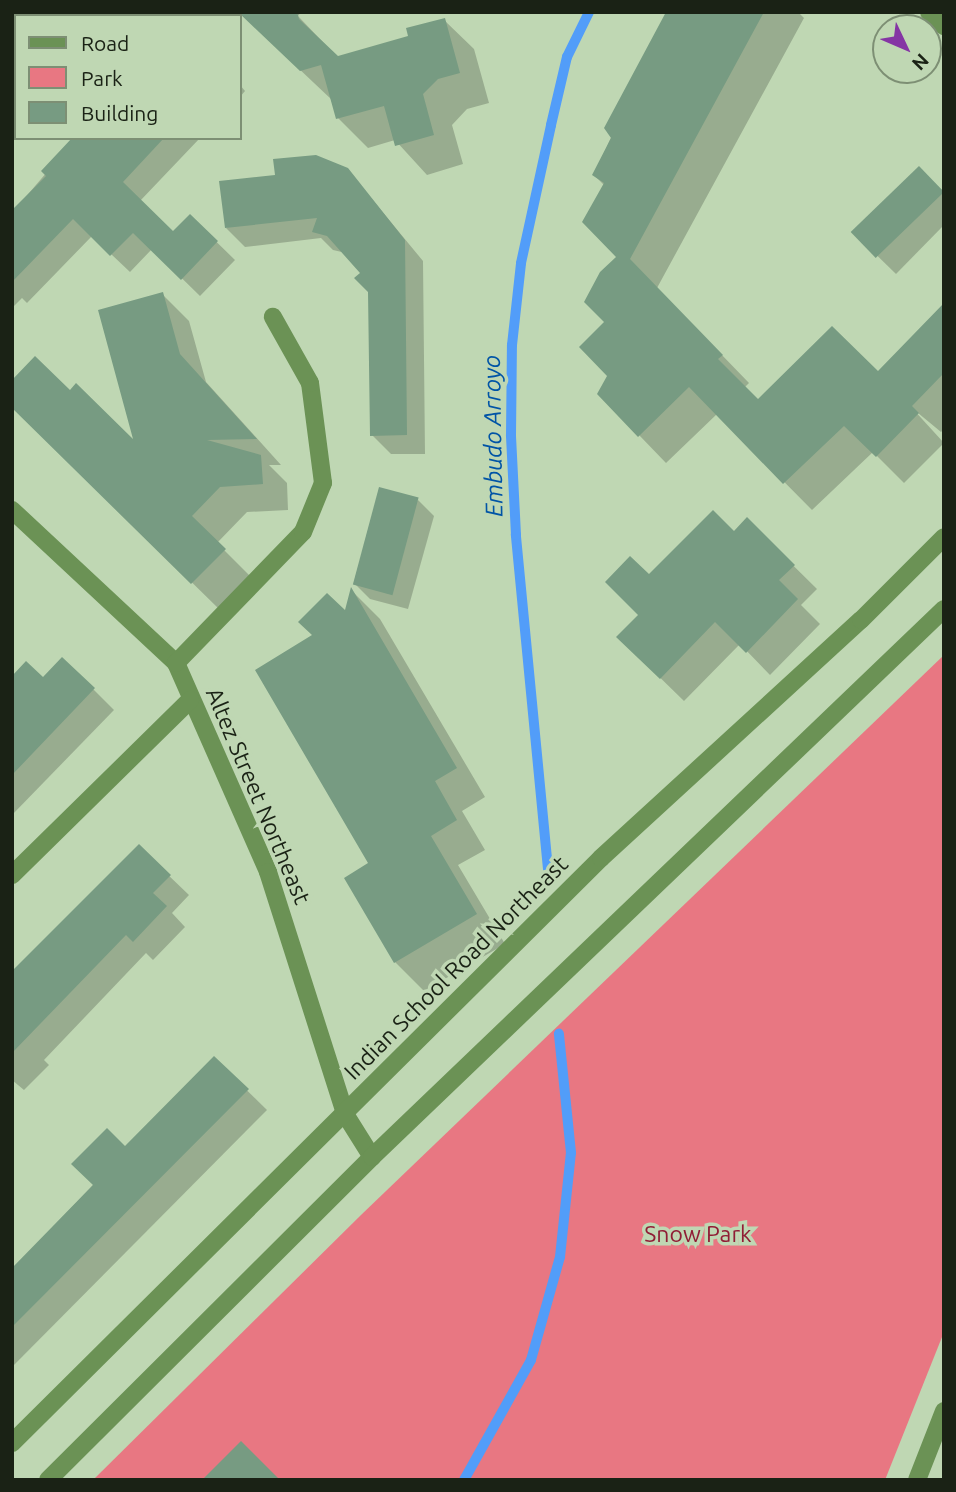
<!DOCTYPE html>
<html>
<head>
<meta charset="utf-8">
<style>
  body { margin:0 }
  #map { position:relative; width:956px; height:1492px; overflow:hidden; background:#bfd7b3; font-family:Ubuntu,sans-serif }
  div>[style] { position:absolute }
  .green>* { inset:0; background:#e87782 }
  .shadow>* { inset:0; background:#0003 }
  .stream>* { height:10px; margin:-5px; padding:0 5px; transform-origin:5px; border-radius:5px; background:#529df9 }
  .building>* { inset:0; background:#779b82; transform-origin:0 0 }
  .minor>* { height:18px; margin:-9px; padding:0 9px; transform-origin:9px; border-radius:9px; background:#6b9255 }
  span { translate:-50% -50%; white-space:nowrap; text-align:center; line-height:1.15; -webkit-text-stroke:7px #bfd7b3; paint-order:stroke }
  .street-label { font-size:23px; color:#1a2215 }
  .park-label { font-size:23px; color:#901d35 }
  .water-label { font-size:24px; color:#0054a6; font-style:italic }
  .frame { position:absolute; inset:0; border:14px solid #1a2215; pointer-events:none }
  .legend { position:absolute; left:14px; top:14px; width:228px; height:126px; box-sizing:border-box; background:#bfd7b3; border:2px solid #7d8f74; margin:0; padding:9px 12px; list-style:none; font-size:21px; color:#1a2215 }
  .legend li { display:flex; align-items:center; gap:14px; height:35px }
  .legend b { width:35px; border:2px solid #7d8f74 }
  .north { position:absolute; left:872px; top:14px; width:70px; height:70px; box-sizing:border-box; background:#bfd7b3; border:2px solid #7d8f74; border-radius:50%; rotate:134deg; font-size:19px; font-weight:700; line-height:28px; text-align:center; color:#1a2215 }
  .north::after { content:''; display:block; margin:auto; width:24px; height:32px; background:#8535a4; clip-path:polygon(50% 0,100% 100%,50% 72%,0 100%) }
</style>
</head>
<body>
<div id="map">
  <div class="green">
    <div style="clip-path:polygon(944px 655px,944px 1332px,885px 1480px,93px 1480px,361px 1215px)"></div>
  </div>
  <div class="shadow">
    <div style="clip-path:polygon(12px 12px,43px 12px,16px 16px,16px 22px)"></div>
    <div style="clip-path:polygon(239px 12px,301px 12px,298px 16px,338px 58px,411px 38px,444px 20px,474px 49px,489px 103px,467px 109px,452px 125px,463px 164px,427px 175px,395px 140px,368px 148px,338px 118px,332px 100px)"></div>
    <div style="clip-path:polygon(668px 12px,798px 12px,804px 18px,657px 288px,749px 383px,745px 387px,758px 401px,878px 374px,944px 305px,944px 429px,941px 432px,912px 408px,944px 443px,904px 483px,873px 452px,812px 510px,717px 414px,666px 463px,639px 435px,609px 375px,606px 322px,619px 257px,605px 186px,594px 175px)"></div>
    <div style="clip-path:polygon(240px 85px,245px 91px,240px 97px)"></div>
    <div style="clip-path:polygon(76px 138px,200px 138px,140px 201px,173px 233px,190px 216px,235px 260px,200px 296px,152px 249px,130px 272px,92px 236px,27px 303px,22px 298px,12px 308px,12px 213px)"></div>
    <div style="clip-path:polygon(919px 168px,944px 192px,944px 225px,896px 274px,855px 234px)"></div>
    <div style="clip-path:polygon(347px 169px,423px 261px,425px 454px,391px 454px,372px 435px,370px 291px,363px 273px,346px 253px,333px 250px,321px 238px,245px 247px,226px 228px)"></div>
    <div style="clip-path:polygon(162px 294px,189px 321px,206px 382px,281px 465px,269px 465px,287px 483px,288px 510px,247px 512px,217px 543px,251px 577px,219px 609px,12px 406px,70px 392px,136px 445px)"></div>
    <div style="clip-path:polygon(418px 500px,434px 516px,408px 609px,370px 599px,354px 583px)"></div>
    <div style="clip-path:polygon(747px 520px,817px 589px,801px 605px,820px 624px,770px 675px,740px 644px,684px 701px,642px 660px,640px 615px,649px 577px,734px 533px)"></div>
    <div style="clip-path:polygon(352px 591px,380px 619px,485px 797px,462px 811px,485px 850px,458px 865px,505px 944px,424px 991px,395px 962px,314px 636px,346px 613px)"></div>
    <div style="clip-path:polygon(63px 659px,114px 710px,12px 815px,12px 711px)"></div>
    <div style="clip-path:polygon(139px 847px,189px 895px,172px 913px,185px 927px,153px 960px,146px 953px,44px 1060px,49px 1065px,24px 1090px,12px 1080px,12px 976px)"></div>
    <div style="clip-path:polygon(214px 1058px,267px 1110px,12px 1367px,12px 1270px)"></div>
  </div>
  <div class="stream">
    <div style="left:548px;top:869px;width:336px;rotate:-95.5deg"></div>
    <div style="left:516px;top:535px;width:100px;rotate:-92.9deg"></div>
    <div style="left:511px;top:435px;width:90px;rotate:-89.4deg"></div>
    <div style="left:512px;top:345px;width:82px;rotate:-83.7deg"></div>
    <div style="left:521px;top:263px;width:141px;rotate:-77.7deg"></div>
    <div style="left:551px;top:125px;width:70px;rotate:-76.8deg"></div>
    <div style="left:567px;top:57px;width:50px;rotate:-63.9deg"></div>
    <div style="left:464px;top:1480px;width:137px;rotate:-60.8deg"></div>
    <div style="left:531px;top:1360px;width:107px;rotate:-74.3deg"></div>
    <div style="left:560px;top:1257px;width:105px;rotate:-84deg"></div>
    <div style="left:571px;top:1153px;width:120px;rotate:-95.8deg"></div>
  </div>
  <div class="building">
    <div style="clip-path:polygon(238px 12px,297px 12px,299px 19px,338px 56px,408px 36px,406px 28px,445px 18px,460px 73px,438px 79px,423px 94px,434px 135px,395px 146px,384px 106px,336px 119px,321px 65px,300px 71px)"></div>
    <div style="clip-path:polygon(666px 12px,764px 12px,630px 259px,723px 355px,718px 359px,758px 399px,832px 326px,878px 371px,944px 303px,944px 373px,912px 406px,919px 413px,876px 457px,844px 426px,783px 484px,689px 387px,638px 437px,597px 394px,607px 376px,579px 347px,604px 322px,584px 302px,600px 272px,616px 257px,582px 222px,604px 183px,592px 175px,611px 138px,604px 128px)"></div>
    <div style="clip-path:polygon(72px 138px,164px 138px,123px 182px,173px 231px,190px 214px,218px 241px,181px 280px,133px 233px,110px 256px,73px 219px,12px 282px,12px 210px,46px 176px,41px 171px)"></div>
    <div style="clip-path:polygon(316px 155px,348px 168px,405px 240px,407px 435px,370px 436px,368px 292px,354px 278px,360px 273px,327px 236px,312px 232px,317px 218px,225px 228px,219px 181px,275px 175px,273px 159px)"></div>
    <div style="left:919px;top:166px;width:36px;height:95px;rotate:46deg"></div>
    <div style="clip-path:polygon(163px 292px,180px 354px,257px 439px,207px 440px,261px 455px,263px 484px,220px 487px,192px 516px,226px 549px,191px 584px,12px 408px,12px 380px,35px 356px,70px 390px,76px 383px,133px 439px,98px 310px)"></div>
    <div style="left:379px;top:487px;width:41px;height:101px;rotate:15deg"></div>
    <div style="clip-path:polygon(713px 510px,734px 531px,747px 517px,795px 565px,779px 580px,798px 599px,746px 653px,715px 622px,660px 679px,616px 637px,638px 615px,605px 582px,630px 556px,649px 574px)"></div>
    <div style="clip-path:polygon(351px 587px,457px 768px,435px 781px,457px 820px,431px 836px,477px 914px,394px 963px,344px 878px,368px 863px,255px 670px,312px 635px,298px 622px,327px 593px,345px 610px)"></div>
    <div style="clip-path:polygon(62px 657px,95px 688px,12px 775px,12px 676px,26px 661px,43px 677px)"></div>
    <div style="clip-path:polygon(139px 844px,171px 875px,153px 893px,167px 906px,133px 942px,126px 935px,12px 1053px,12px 971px)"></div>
    <div style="clip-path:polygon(214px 1056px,249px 1089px,12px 1327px,12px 1268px,93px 1185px,71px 1164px,107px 1128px,125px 1146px)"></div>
    <div style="clip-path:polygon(241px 1441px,280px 1480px,202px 1480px)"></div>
  </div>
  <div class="minor">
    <div style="left:929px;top:12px;width:21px;rotate:43deg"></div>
    <div style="left:80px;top:16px;width:6px;rotate:-45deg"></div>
    <div style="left:12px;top:84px;width:6px;rotate:-45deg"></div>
    <div style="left:12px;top:510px;width:224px;rotate:43deg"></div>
    <div style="left:176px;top:663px;width:228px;rotate:66.2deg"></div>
    <div style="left:268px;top:872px;width:254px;rotate:72.3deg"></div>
    <div style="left:345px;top:1114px;width:51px;rotate:57.9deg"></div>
    <div style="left:176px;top:663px;width:182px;rotate:-45.9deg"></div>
    <div style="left:303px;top:532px;width:53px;rotate:-67.8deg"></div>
    <div style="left:323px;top:483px;width:101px;rotate:-97.4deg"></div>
    <div style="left:310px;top:383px;width:76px;rotate:-119.3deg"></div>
    <div style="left:12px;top:875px;width:250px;rotate:-44.5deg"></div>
    <div style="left:12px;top:1443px;width:830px;rotate:-44.8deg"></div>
    <div style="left:601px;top:858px;width:352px;rotate:-42.5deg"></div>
    <div style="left:861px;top:620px;width:117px;rotate:-45deg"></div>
    <div style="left:48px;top:1480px;width:457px;rotate:-44.9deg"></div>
    <div style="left:372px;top:1157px;width:792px;rotate:-43.77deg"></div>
    <div style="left:917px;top:1480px;width:74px;rotate:-68.6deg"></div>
  </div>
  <div class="street-label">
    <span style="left:258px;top:796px;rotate:67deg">Altez Street Northeast</span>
    <span style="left:456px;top:968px;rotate:-45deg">Indian School Road Northeast</span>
  </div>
  <div class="park-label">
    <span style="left:698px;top:1234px">Snow Park</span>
  </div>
  <div class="water-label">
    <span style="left:493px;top:436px;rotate:-91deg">Embudo Arroyo</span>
  </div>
  <div class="frame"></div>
  <ul class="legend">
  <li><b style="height:9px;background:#6b9255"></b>Road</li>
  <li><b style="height:19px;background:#e87782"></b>Park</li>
  <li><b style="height:19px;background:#779b82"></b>Building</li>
  </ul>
  <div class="north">N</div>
</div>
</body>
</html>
